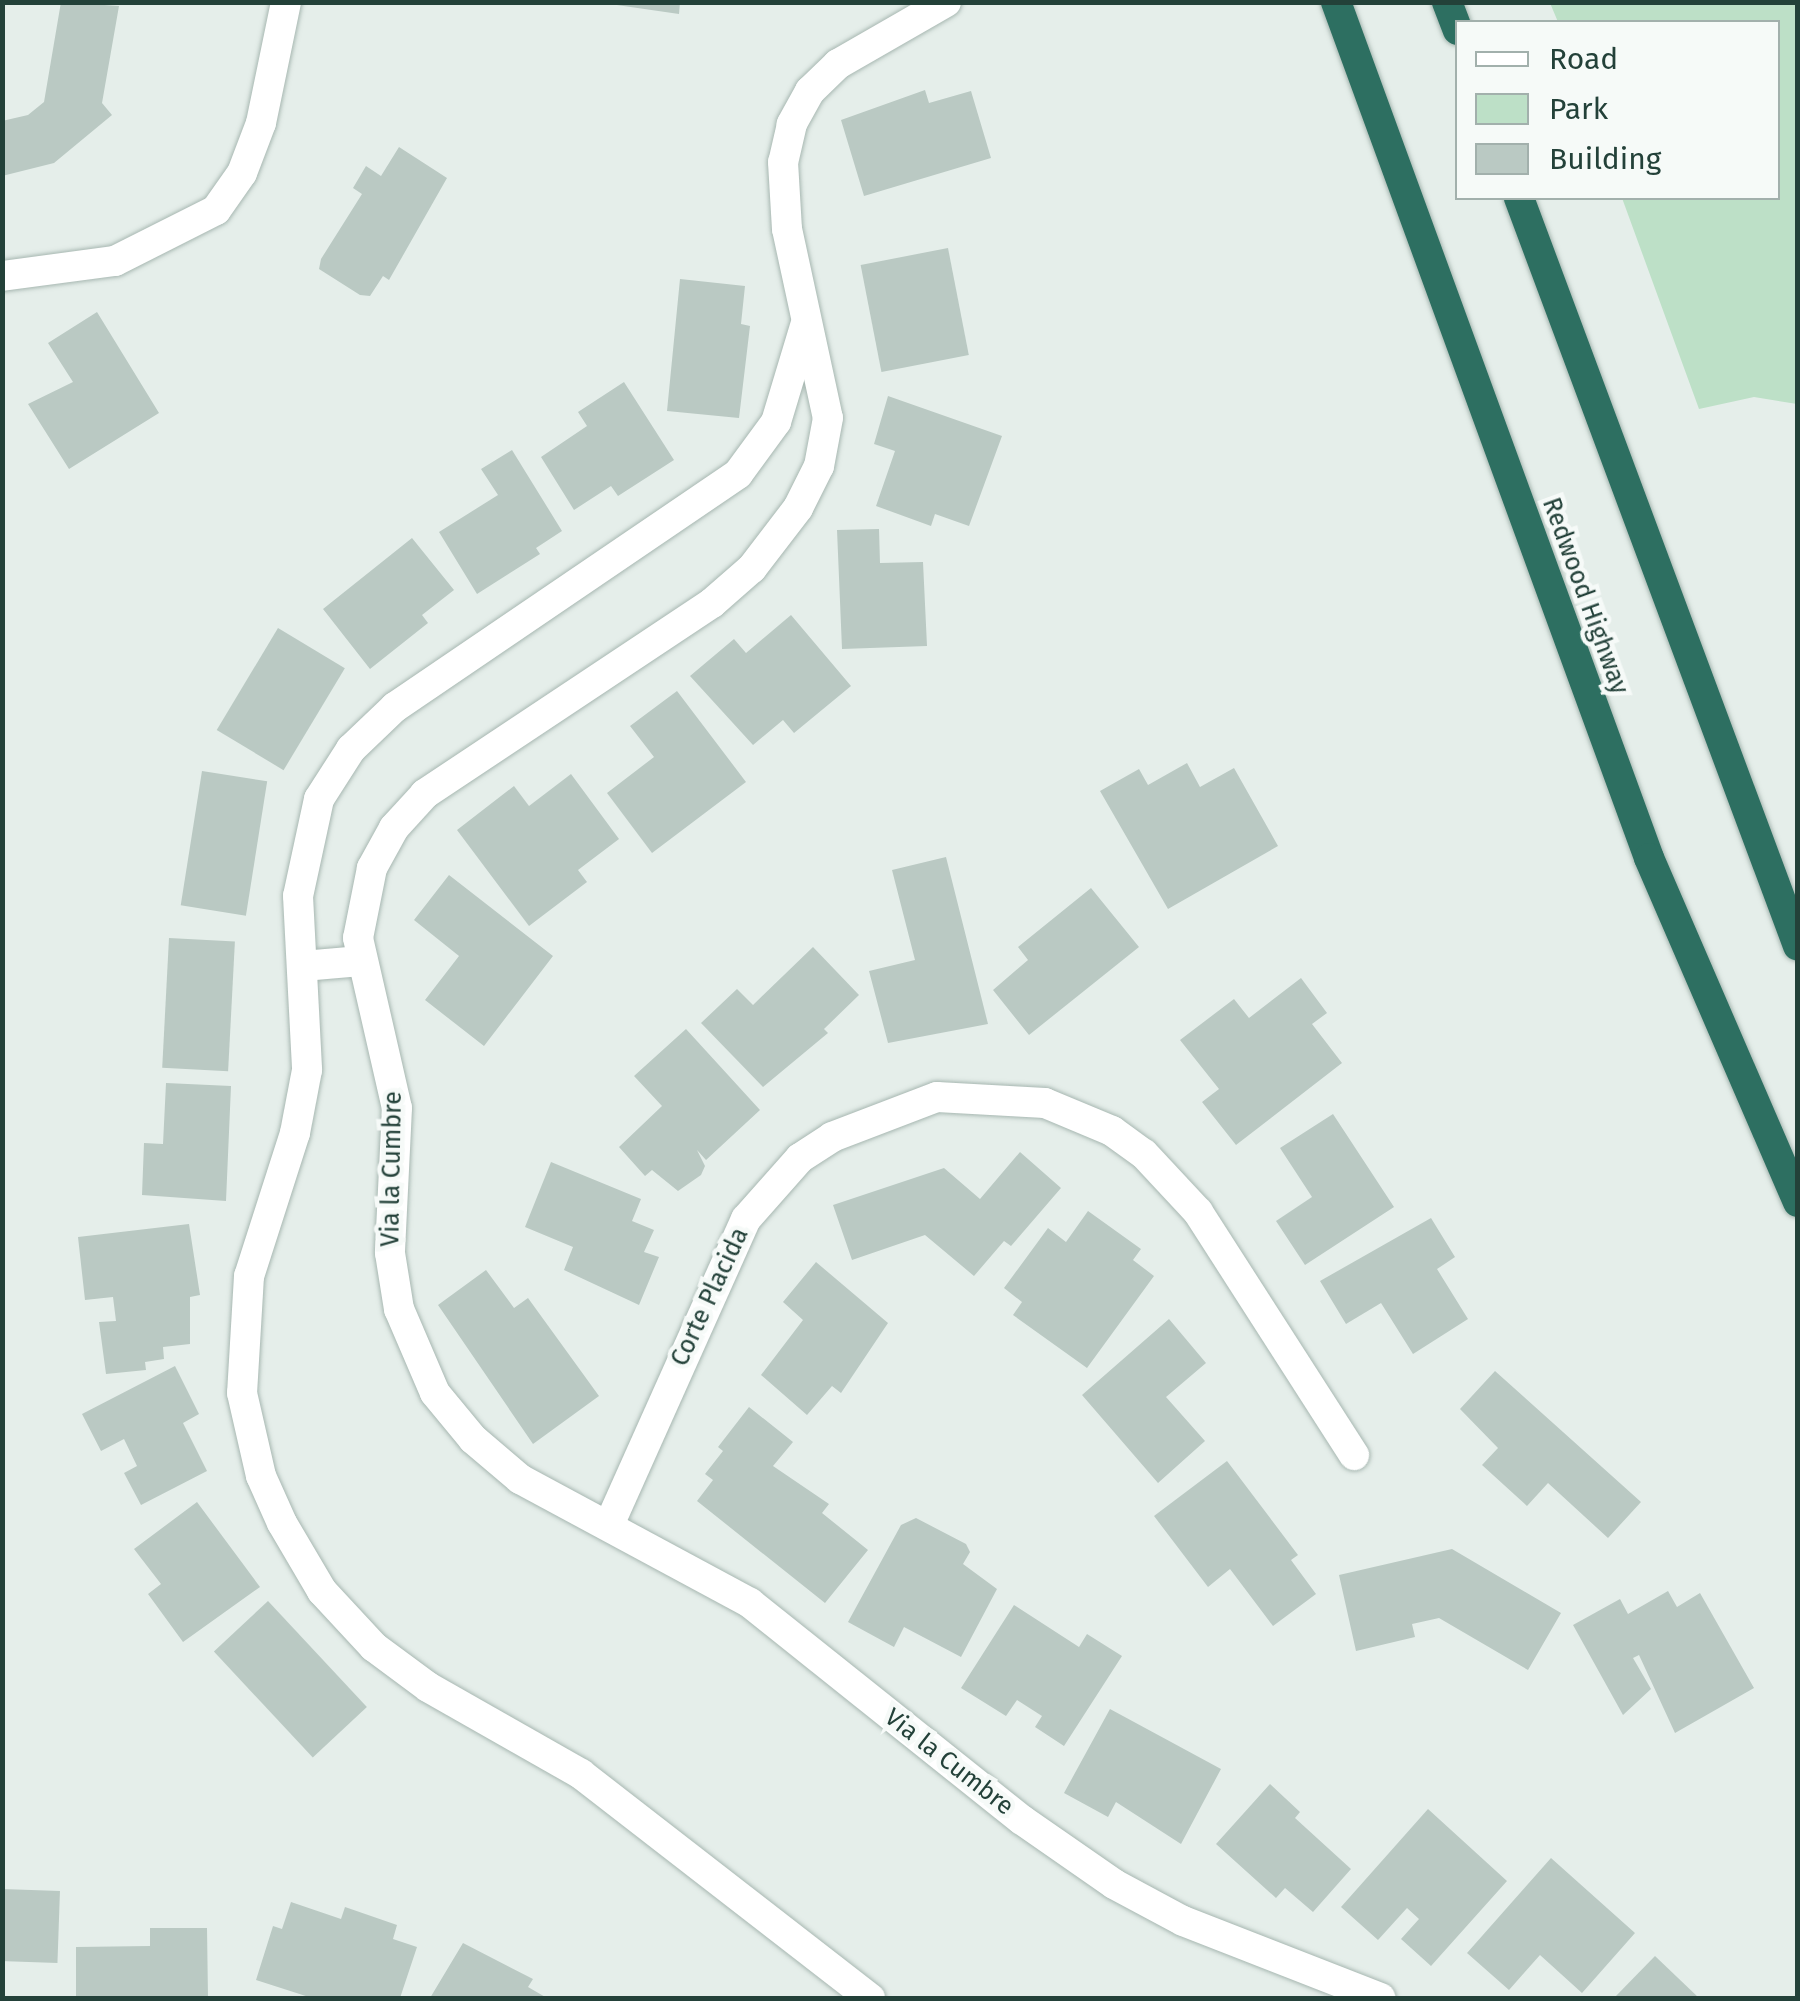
<!DOCTYPE html>
<html>
<head>
<meta charset="utf-8">
<style>
  body { margin:0 }
  #map { position:relative; width:1800px; height:2001px; overflow:hidden; background:#e5eeea; font-family:"Fira Sans",sans-serif }
  div>[style] { position:absolute }
  .green>* { inset:0; background:#bde0c7 }
  .building>* { inset:0; background:#bac9c3; transform-origin:0 0 }
  .roads { filter:drop-shadow(0 0 2px #a7b7b1) drop-shadow(0 0 2px #a7b7b1) }
  .street>* { height:30px; margin:-15px; padding:0 15px; transform-origin:15px; border-radius:15px; background:#fff }
  .secondary>* { height:30px; margin:-15px; padding:0 15px; transform-origin:15px; border-radius:15px; background:#fff }
  .highway>* { height:30px; margin:-15px; padding:0 15px; transform-origin:15px; border-radius:15px; background:#2d6f61 }
  span { translate:-50% -50%; white-space:nowrap; text-align:center; line-height:1.15; -webkit-text-stroke:9px #f6faf8; paint-order:stroke }
  .street-label { font-size:25px; color:#234139 }
  .frame { position:absolute; inset:0; border:5px solid #234139; pointer-events:none }
  .legend { position:absolute; left:1455px; top:20px; width:325px; height:180px; box-sizing:border-box; background:#f6faf8; border:2px solid #a2b0ac; margin:0; padding:12px 18px; list-style:none; font-size:30px; color:#234139 }
  .legend li { display:flex; align-items:center; gap:20px; height:50px }
  .legend b { width:50px; border:2px solid #a2b0ac }
</style>
</head>
<body>
<div id="map">
  <div class="green">
    <div style="clip-path:polygon(1550px 3px,1797px 3px,1797px 404px,1754px 397px,1699px 409px,1622px 198px,1778px 198px,1778px 22px,1558px 22px)"></div>
  </div>
  <div class="building">
    <div style="clip-path:polygon(61px 2px,119px 6px,102px 103px,112px 115px,54px 163px,2px 176px,2px 121px,28px 115px,44px 102px)"></div>
    <div style="clip-path:polygon(596px 2px,680px 2px,679px 14px)"></div>
    <div style="clip-path:polygon(925px 90px,929px 103px,971px 91px,991px 158px,864px 196px,841px 120px)"></div>
    <div style="clip-path:polygon(399px 147px,447px 178px,389px 280px,383px 276px,370px 296px,360px 295px,319px 269px,321px 259px,362px 194px,353px 188px,366px 166px,381px 176px)"></div>
    <div style="left:948px;top:248px;width:109px;height:89px;rotate:79deg"></div>
    <div style="clip-path:polygon(680px 279px,745px 286px,741px 324px,750px 326px,739px 418px,667px 411px)"></div>
    <div style="clip-path:polygon(97px 312px,159px 413px,69px 469px,28px 404px,73px 382px,48px 343px)"></div>
    <div style="clip-path:polygon(624px 382px,674px 460px,618px 496px,611px 486px,574px 510px,541px 457px,587px 426px,578px 412px)"></div>
    <div style="clip-path:polygon(888px 396px,1002px 436px,969px 526px,935px 514px,931px 526px,876px 506px,895px 451px,874px 444px)"></div>
    <div style="clip-path:polygon(512px 450px,562px 531px,536px 548px,540px 554px,477px 594px,439px 532px,498px 495px,481px 469px)"></div>
    <div style="clip-path:polygon(879px 529px,880px 563px,923px 562px,927px 646px,842px 649px,837px 530px)"></div>
    <div style="clip-path:polygon(412px 538px,454px 590px,422px 615px,428px 623px,370px 669px,323px 609px)"></div>
    <div style="clip-path:polygon(791px 615px,851px 686px,794px 733px,783px 720px,753px 745px,690px 676px,734px 639px,746px 653px)"></div>
    <div style="left:278px;top:628px;width:78px;height:119px;rotate:31deg"></div>
    <div style="clip-path:polygon(677px 691px,746px 782px,652px 853px,607px 793px,654px 757px,630px 726px)"></div>
    <div style="clip-path:polygon(1187px 763px,1200px 787px,1234px 768px,1278px 846px,1168px 909px,1100px 791px,1139px 769px,1148px 785px)"></div>
    <div style="left:202px;top:771px;width:66px;height:136px;rotate:9deg"></div>
    <div style="clip-path:polygon(571px 774px,619px 839px,578px 870px,587px 882px,529px 926px,457px 830px,514px 786px,529px 806px)"></div>
    <div style="clip-path:polygon(946px 857px,988px 1024px,888px 1043px,869px 971px,915px 960px,892px 870px)"></div>
    <div style="clip-path:polygon(449px 875px,553px 956px,484px 1046px,425px 1000px,459px 956px,414px 920px)"></div>
    <div style="clip-path:polygon(1091px 888px,1139px 947px,1029px 1035px,993px 990px,1028px 960px,1018px 947px)"></div>
    <div style="left:169px;top:938px;width:66px;height:130px;rotate:3deg"></div>
    <div style="clip-path:polygon(813px 947px,859px 995px,824px 1029px,828px 1033px,763px 1087px,701px 1023px,737px 989px,753px 1005px)"></div>
    <div style="clip-path:polygon(1301px 978px,1327px 1013px,1312px 1024px,1342px 1063px,1236px 1145px,1202px 1102px,1219px 1089px,1180px 1040px,1234px 999px,1249px 1018px)"></div>
    <div style="clip-path:polygon(686px 1029px,760px 1110px,706px 1160px,697px 1150px,705px 1166px,701px 1175px,678px 1191px,652px 1170px,645px 1176px,619px 1147px,662px 1106px,634px 1076px)"></div>
    <div style="clip-path:polygon(166px 1083px,231px 1086px,226px 1201px,142px 1195px,144px 1143px,163px 1144px)"></div>
    <div style="clip-path:polygon(1333px 1114px,1394px 1207px,1305px 1265px,1276px 1221px,1312px 1197px,1280px 1148px)"></div>
    <div style="clip-path:polygon(1020px 1152px,1061px 1188px,1011px 1246px,1004px 1241px,974px 1276px,925px 1235px,852px 1260px,833px 1205px,944px 1168px,980px 1199px)"></div>
    <div style="clip-path:polygon(551px 1162px,641px 1199px,632px 1221px,654px 1230px,644px 1252px,659px 1257px,639px 1305px,564px 1270px,573px 1247px,525px 1227px)"></div>
    <div style="clip-path:polygon(1088px 1211px,1141px 1249px,1133px 1260px,1154px 1276px,1087px 1368px,1013px 1315px,1022px 1302px,1004px 1288px,1048px 1228px,1066px 1242px)"></div>
    <div style="clip-path:polygon(1431px 1218px,1455px 1257px,1437px 1269px,1468px 1319px,1413px 1354px,1381px 1303px,1346px 1324px,1320px 1281px)"></div>
    <div style="clip-path:polygon(189px 1224px,200px 1295px,190px 1297px,190px 1344px,163px 1347px,164px 1359px,145px 1362px,146px 1370px,106px 1374px,99px 1322px,116px 1321px,113px 1297px,85px 1300px,78px 1237px)"></div>
    <div style="clip-path:polygon(816px 1262px,888px 1323px,841px 1393px,832px 1386px,807px 1415px,761px 1375px,803px 1320px,783px 1302px)"></div>
    <div style="clip-path:polygon(486px 1270px,514px 1308px,528px 1298px,599px 1396px,533px 1444px,438px 1305px)"></div>
    <div style="clip-path:polygon(1169px 1319px,1206px 1363px,1166px 1397px,1205px 1441px,1158px 1483px,1082px 1395px)"></div>
    <div style="clip-path:polygon(175px 1366px,199px 1414px,183px 1423px,207px 1471px,141px 1505px,124px 1473px,137px 1466px,124px 1439px,101px 1451px,82px 1414px)"></div>
    <div style="clip-path:polygon(1495px 1371px,1641px 1502px,1608px 1538px,1548px 1483px,1527px 1506px,1482px 1465px,1498px 1448px,1460px 1409px)"></div>
    <div style="clip-path:polygon(749px 1407px,793px 1442px,773px 1466px,829px 1504px,822px 1513px,868px 1550px,825px 1603px,697px 1501px,713px 1480px,705px 1474px,723px 1451px,718px 1447px)"></div>
    <div style="clip-path:polygon(1227px 1461px,1298px 1555px,1291px 1560px,1316px 1594px,1273px 1626px,1230px 1569px,1208px 1587px,1154px 1516px)"></div>
    <div style="clip-path:polygon(197px 1502px,260px 1587px,183px 1642px,148px 1594px,161px 1584px,134px 1549px)"></div>
    <div style="clip-path:polygon(916px 1518px,966px 1544px,970px 1552px,963px 1564px,997px 1589px,961px 1657px,904px 1627px,894px 1647px,848px 1622px,901px 1525px)"></div>
    <div style="clip-path:polygon(1452px 1549px,1561px 1613px,1528px 1670px,1439px 1618px,1412px 1624px,1415px 1637px,1356px 1651px,1339px 1575px)"></div>
    <div style="clip-path:polygon(1668px 1591px,1677px 1607px,1700px 1593px,1754px 1688px,1675px 1733px,1639px 1655px,1633px 1658px,1651px 1689px,1623px 1715px,1573px 1625px,1620px 1599px,1628px 1614px)"></div>
    <div style="left:268px;top:1601px;width:145px;height:74px;rotate:47deg"></div>
    <div style="clip-path:polygon(1014px 1605px,1079px 1647px,1087px 1634px,1122px 1656px,1064px 1746px,1035px 1727px,1042px 1716px,1017px 1700px,1006px 1716px,961px 1688px)"></div>
    <div style="clip-path:polygon(1110px 1709px,1221px 1769px,1181px 1844px,1116px 1802px,1108px 1817px,1064px 1793px)"></div>
    <div style="clip-path:polygon(1270px 1784px,1300px 1812px,1295px 1818px,1351px 1869px,1313px 1912px,1285px 1888px,1276px 1898px,1216px 1844px)"></div>
    <div style="clip-path:polygon(1428px 1809px,1507px 1881px,1431px 1966px,1401px 1939px,1419px 1919px,1407px 1908px,1378px 1940px,1341px 1907px)"></div>
    <div style="clip-path:polygon(1551px 1858px,1635px 1933px,1582px 1993px,1540px 1955px,1509px 1990px,1467px 1953px)"></div>
    <div style="left:2px;top:1889px;width:58px;height:72px;rotate:2deg"></div>
    <div style="clip-path:polygon(291px 1902px,341px 1919px,345px 1907px,397px 1925px,393px 1939px,417px 1947px,400px 1998px,312px 1998px,256px 1980px,273px 1926px,282px 1929px)"></div>
    <div style="clip-path:polygon(150px 1928px,207px 1928px,208px 1998px,76px 1998px,76px 1947px,150px 1946px)"></div>
    <div style="clip-path:polygon(463px 1943px,533px 1979px,528px 1987px,547px 1998px,430px 1998px)"></div>
    <div style="clip-path:polygon(1655px 1956px,1699px 1998px,1614px 1998px)"></div>
  </div>
  <div class="roads">
    <div class="street">
      <div style="left:2px;top:276px;width:114px;rotate:-7.6deg"></div>
      <div style="left:115px;top:261px;width:113px;rotate:-26.8deg"></div>
      <div style="left:216px;top:210px;width:45px;rotate:-54.9deg"></div>
      <div style="left:242px;top:173px;width:53px;rotate:-69.2deg"></div>
      <div style="left:261px;top:123px;width:124px;rotate:-78.3deg"></div>
      <div style="left:609px;top:1525px;width:335px;rotate:-65.9deg"></div>
      <div style="left:746px;top:1219px;width:81px;rotate:-48.5deg"></div>
      <div style="left:800px;top:1158px;width:38px;rotate:-33deg"></div>
      <div style="left:832px;top:1137px;width:112px;rotate:-20.9deg"></div>
      <div style="left:937px;top:1097px;width:108px;rotate:3.2deg"></div>
      <div style="left:1045px;top:1103px;width:73px;rotate:22.7deg"></div>
      <div style="left:1112px;top:1131px;width:39px;rotate:36deg"></div>
      <div style="left:1144px;top:1154px;width:79px;rotate:47deg"></div>
      <div style="left:1198px;top:1212px;width:289px;rotate:57.3deg"></div>
    </div>
    <div class="secondary">
      <div style="left:946px;top:2px;width:125px;rotate:150.1deg"></div>
      <div style="left:838px;top:64px;width:39px;rotate:136deg"></div>
      <div style="left:810px;top:91px;width:38px;rotate:119deg"></div>
      <div style="left:792px;top:124px;width:39px;rotate:103deg"></div>
      <div style="left:783px;top:162px;width:67px;rotate:86.6deg"></div>
      <div style="left:787px;top:229px;width:193px;rotate:77.8deg"></div>
      <div style="left:828px;top:418px;width:49px;rotate:100.6deg"></div>
      <div style="left:819px;top:466px;width:47px;rotate:116.6deg"></div>
      <div style="left:798px;top:508px;width:76px;rotate:127.5deg"></div>
      <div style="left:752px;top:568px;width:53px;rotate:138.8deg"></div>
      <div style="left:712px;top:603px;width:345px;rotate:146.4deg"></div>
      <div style="left:425px;top:794px;width:46px;rotate:132.4deg"></div>
      <div style="left:394px;top:828px;width:46px;rotate:118.8deg"></div>
      <div style="left:372px;top:868px;width:71px;rotate:101.3deg"></div>
      <div style="left:358px;top:938px;width:174px;rotate:77.1deg"></div>
      <div style="left:397px;top:1108px;width:145px;rotate:92.8deg"></div>
      <div style="left:390px;top:1253px;width:57px;rotate:80.9deg"></div>
      <div style="left:399px;top:1309px;width:91px;rotate:66.8deg"></div>
      <div style="left:435px;top:1393px;width:60px;rotate:50.4deg"></div>
      <div style="left:473px;top:1439px;width:62px;rotate:40.4deg"></div>
      <div style="left:520px;top:1479px;width:261px;rotate:28.3deg"></div>
      <div style="left:750px;top:1603px;width:348px;rotate:38.6deg"></div>
      <div style="left:1022px;top:1820px;width:112px;rotate:34.8deg"></div>
      <div style="left:1114px;top:1884px;width:78px;rotate:28.2deg"></div>
      <div style="left:1183px;top:1921px;width:212px;rotate:21.3deg"></div>
      <div style="left:805px;top:326px;width:100px;rotate:106.8deg"></div>
      <div style="left:776px;top:422px;width:64px;rotate:126.2deg"></div>
      <div style="left:738px;top:474px;width:415px;rotate:145.8deg"></div>
      <div style="left:395px;top:707px;width:61px;rotate:136.3deg"></div>
      <div style="left:351px;top:749px;width:59px;rotate:122.6deg"></div>
      <div style="left:319px;top:799px;width:99px;rotate:102.2deg"></div>
      <div style="left:298px;top:896px;width:174px;rotate:87deg"></div>
      <div style="left:307px;top:1070px;width:64px;rotate:100.8deg"></div>
      <div style="left:295px;top:1133px;width:150px;rotate:107.8deg"></div>
      <div style="left:249px;top:1276px;width:117px;rotate:93.4deg"></div>
      <div style="left:242px;top:1393px;width:85px;rotate:77.1deg"></div>
      <div style="left:261px;top:1476px;width:51px;rotate:65.9deg"></div>
      <div style="left:282px;top:1523px;width:79px;rotate:59.5deg"></div>
      <div style="left:322px;top:1591px;width:76px;rotate:47.1deg"></div>
      <div style="left:374px;top:1647px;width:67px;rotate:36.5deg"></div>
      <div style="left:428px;top:1687px;width:176px;rotate:29.6deg"></div>
      <div style="left:581px;top:1774px;width:366px;rotate:37.8deg"></div>
      <div style="left:303px;top:966px;width:58px;rotate:-4.9deg"></div>
    </div>
    <div class="highway">
      <div style="left:1336px;top:2px;width:911px;rotate:69.91deg"></div>
      <div style="left:1649px;top:858px;width:375px;rotate:66.6deg"></div>
      <div style="left:1447px;top:2px;width:30px;rotate:69deg"></div>
      <div style="left:1519px;top:198px;width:798px;rotate:69.54deg"></div>
    </div>
  </div>
  <div class="street-label">
    <span style="left:1585px;top:596px;rotate:70deg">Redwood Highway</span>
    <span style="left:392px;top:1169px;rotate:-89deg">Via la Cumbre</span>
    <span style="left:710px;top:1297px;rotate:-65deg">Corte Placida</span>
    <span style="left:949px;top:1762px;rotate:38deg">Via la Cumbre</span>
  </div>
  <div class="frame"></div>
  <ul class="legend">
  <li><b style="height:12px;background:#fff"></b>Road</li>
  <li><b style="height:28px;background:#bde0c7"></b>Park</li>
  <li><b style="height:28px;background:#bac9c3"></b>Building</li>
  </ul>
</div>
</body>
</html>
